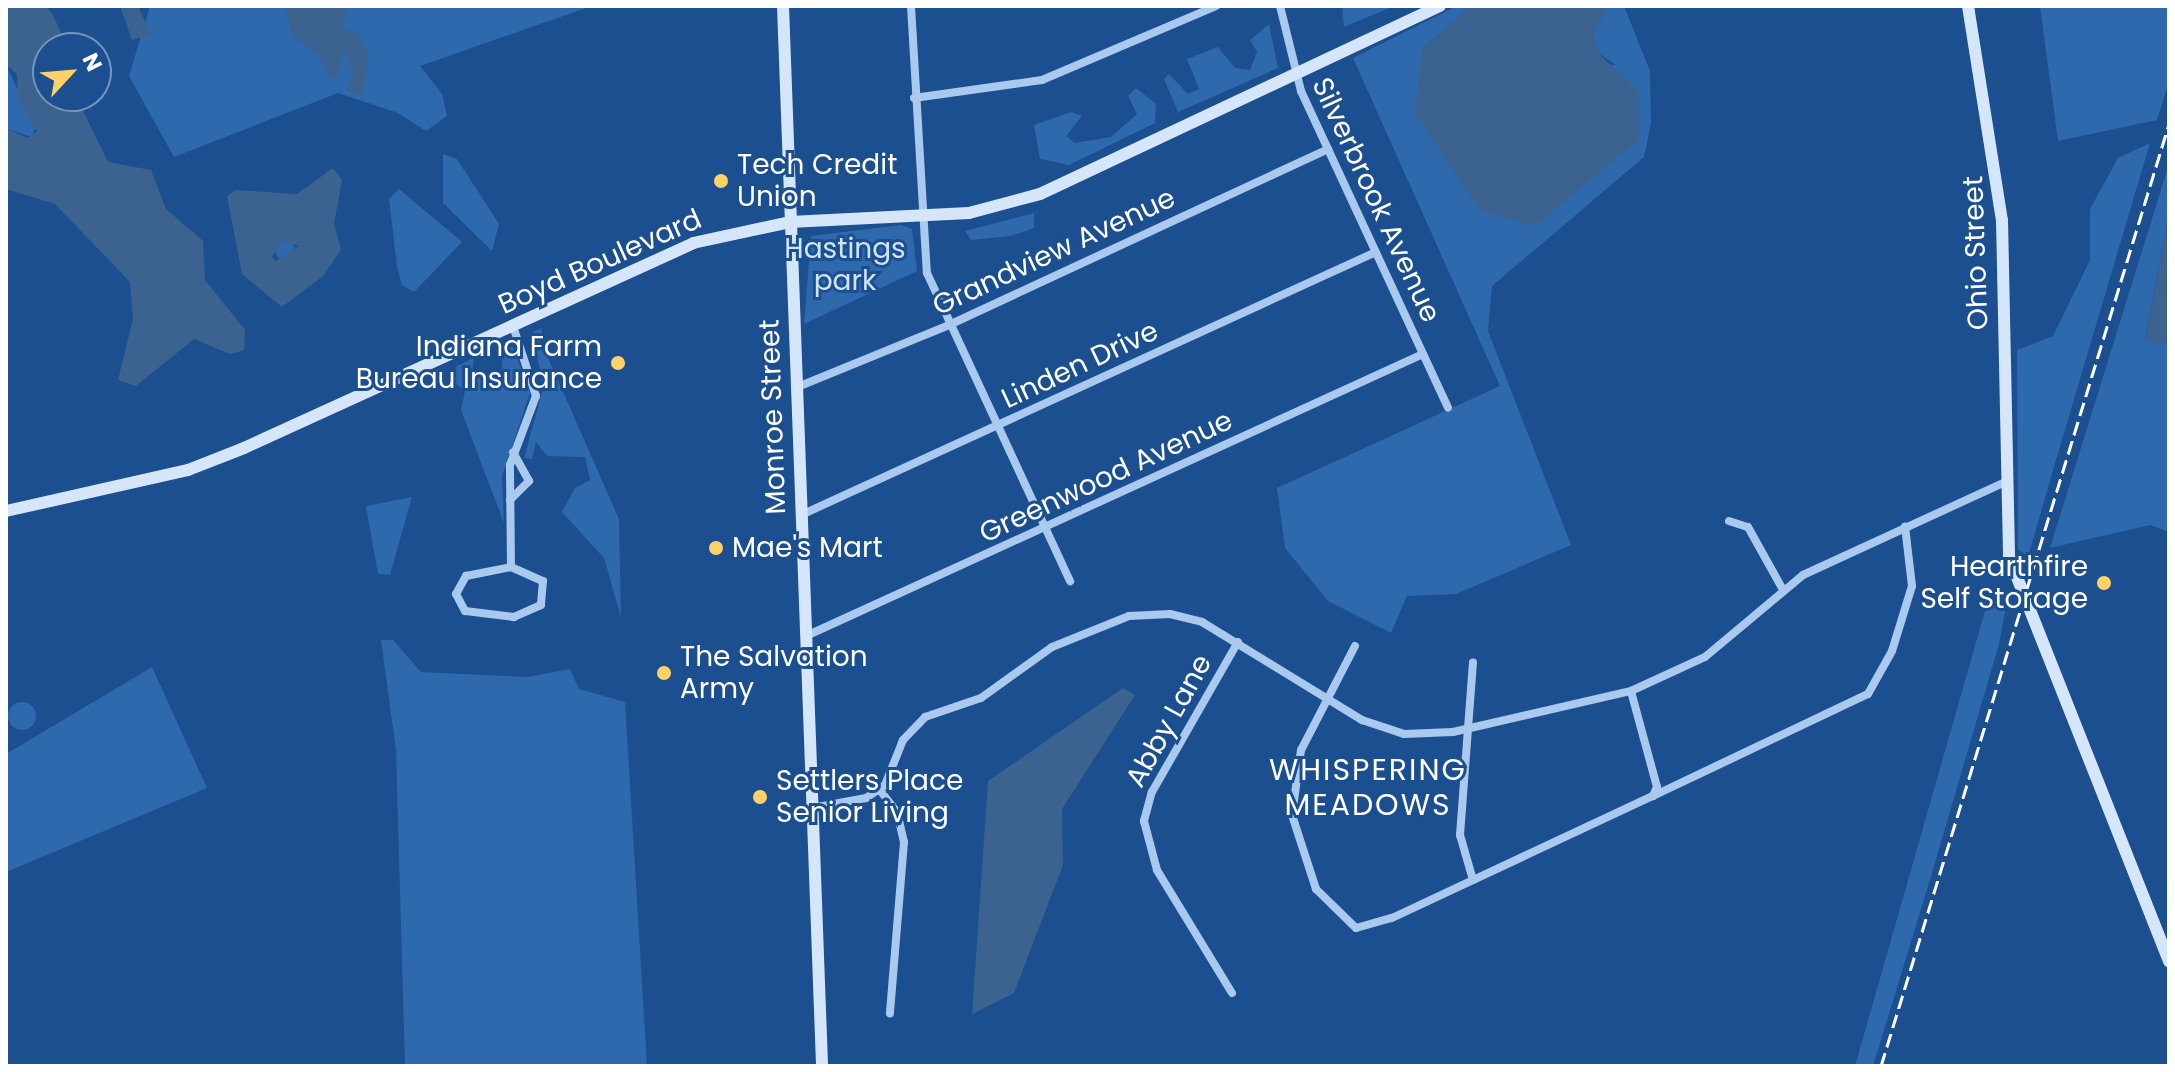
<!DOCTYPE html>
<html>
<head>
<meta charset="utf-8">
<style>
  body { margin:0 }
  #map { position:relative; width:2175px; height:1072px; overflow:hidden; background:#1b4f8f; font-family:Poppins,sans-serif }
  div>[style] { position:absolute }
  .green>* { inset:0; background:#2e69ad }
  .round { border-radius:50% }
  .water>* { inset:0; background:#3c6290 }
  .street>* { height:8px; margin:-4px; padding:0 4px; transform-origin:4px; border-radius:4px; background:#a9c9ee }
  .secondary>* { height:12px; margin:-6px; padding:0 6px; transform-origin:6px; border-radius:6px; background:#d6e6fa }
  .rail>* { height:3px; margin-top:-1.5px; transform-origin:0; background:repeating-linear-gradient(90deg,#fff 0 14px,transparent 0 20px) }
  .dots>* { width:22px; height:22px; translate:-50% -50%; box-sizing:border-box; border:4px solid #1b4f8f; border-radius:50% }
  span { translate:-50% -50%; white-space:nowrap; text-align:center; line-height:1.15; -webkit-text-stroke:6px #1b4f8f; paint-order:stroke }
  .poi-label { font-size:28px; color:#fff }
  .left { translate:0 -50%; text-align:left }
  .right { translate:-100% -50%; text-align:right }
  .street-label { font-size:28px; color:#fff }
  .park-label { font-size:28px; color:#cfe3fa }
  .neighbourhood-label { font-size:30px; color:#fff; letter-spacing:2px }
  .frame { position:absolute; inset:0; border:8px solid #fff; pointer-events:none }
  .north { position:absolute; left:32px; top:32px; width:80px; height:80px; box-sizing:border-box; background:#1b4f8f; border:2px solid #7695bc; border-radius:50%; rotate:64deg; font-size:22px; font-weight:700; line-height:32px; text-align:center; color:#fff }
  .north::after { content:''; display:block; margin:auto; width:28px; height:36px; background:#ffd166; clip-path:polygon(50% 0,100% 100%,50% 72%,0 100%) }
</style>
</head>
<body>
<div id="map">
  <div class="green">
    <div style="clip-path:polygon(150px 6px,592px 6px,420px 66px,442px 94px,447px 116px,426px 131px,398px 113px,338px 93px,174px 157px,129px 76px)"></div>
    <div style="clip-path:polygon(1342px 6px,1394px 6px,1344px 27px)"></div>
    <div style="clip-path:polygon(1457px 6px,1471px 6px,1422px 49px,1616px 65px,1598px 53px,1593px 33px,1607px 6px,1624px 6px,1650px 71px,1651px 123px,1644px 157px,1492px 286px,1488px 331px,1571px 545px,1456px 594px,1407px 596px,1391px 633px,1328px 601px,1285px 548px,1277px 488px,1500px 386px,1353px 58px)"></div>
    <div style="clip-path:polygon(2040px 6px,2169px 6px,2169px 82px,2157px 120px,2058px 141px)"></div>
    <div style="clip-path:polygon(1269px 24px,1278px 68px,1178px 112px,1164px 79px,1169px 74px,1188px 94px,1199px 89px,1187px 59px,1218px 47px,1235px 68px,1250px 70px,1257px 52px,1250px 40px)"></div>
    <div style="clip-path:polygon(6px 65px,36px 127px,31px 137px,6px 128px)"></div>
    <div style="clip-path:polygon(1136px 88px,1156px 104px,1155px 123px,1069px 165px,1040px 159px,1034px 125px,1071px 112px,1082px 116px,1066px 136px,1075px 143px,1111px 137px,1137px 114px,1128px 96px)"></div>
    <div style="clip-path:polygon(2150px 143px,2051px 477px,2028px 557px,2018px 549px,2017px 350px,2053px 336px,2090px 260px,2090px 209px,2118px 158px)"></div>
    <div style="clip-path:polygon(443px 154px,457px 159px,499px 224px,492px 251px,443px 203px)"></div>
    <div style="clip-path:polygon(2169px 164px,2169px 212px,2145px 340px,2169px 344px,2169px 532px,2150px 525px,2050px 548px)"></div>
    <div style="clip-path:polygon(399px 189px,462px 242px,414px 292px,402px 285px,397px 266px,389px 199px)"></div>
    <div style="clip-path:polygon(1034px 213px,1034px 228px,1011px 236px,971px 240px,965px 231px)"></div>
    <div style="clip-path:polygon(901px 225px,912px 229px,917px 271px,804px 324px,811px 236px)"></div>
    <div class="round" style="left:275px;top:240px;width:20px;height:20px"></div>
    <div style="clip-path:polygon(542px 328px,541px 342px,619px 519px,621px 617px,604px 558px,562px 512px,575px 488px,590px 480px,585px 457px,547px 456px,536px 442px,532px 459px,524px 458px,543px 389px,533px 332px)"></div>
    <div style="clip-path:polygon(502px 347px,513px 347px,530px 393px,502px 476px,504px 523px,461px 410px,465px 391px,450px 379px,457px 366px,474px 358px,472px 377px,502px 370px)"></div>
    <div style="clip-path:polygon(412px 497px,390px 575px,378px 574px,366px 506px)"></div>
    <div style="clip-path:polygon(1999px 587px,2008px 596px,1999px 644px,1932px 873px,1873px 1066px,1855px 1066px,1987px 604px)"></div>
    <div style="clip-path:polygon(381px 640px,393px 640px,421px 672px,528px 677px,570px 669px,579px 689px,625px 702px,647px 1066px,405px 1066px,396px 750px)"></div>
    <div style="clip-path:polygon(152px 667px,207px 788px,6px 872px,6px 754px)"></div>
    <div class="round" style="left:8px;top:702px;width:28px;height:28px"></div>
  </div>
  <div class="water">
    <div style="clip-path:polygon(6px 6px,46px 6px,53px 15px,68px 48px,48px 48px,48px 96px,76px 96px,108px 162px,151px 170px,166px 209px,203px 241px,205px 280px,245px 330px,244px 350px,230px 354px,194px 339px,136px 386px,118px 380px,133px 319px,130px 282px,55px 204px,6px 189px,6px 128px,28px 138px,37px 131px,18px 100px,17px 74px,6px 65px)"></div>
    <div style="clip-path:polygon(120px 6px,138px 6px,151px 35px,132px 40px)"></div>
    <div style="clip-path:polygon(284px 6px,349px 6px,341px 29px,358px 33px,368px 56px,362px 96px,347px 91px,353px 72px,344px 51px,336px 79px,328px 77px,320px 55px,292px 36px)"></div>
    <div style="clip-path:polygon(1471px 6px,1607px 6px,1593px 33px,1598px 53px,1638px 91px,1639px 139px,1535px 226px,1480px 210px,1415px 114px,1422px 49px)"></div>
    <div style="clip-path:polygon(evenodd,333px 168px,342px 180px,334px 224px,341px 250px,323px 276px,282px 307px,242px 274px,227px 196px,236px 190px,297px 194px,333px 168px,282px 241px,299px 246px,276px 261px,272px 257px,282px 241px)"></div>
    <div style="clip-path:polygon(2169px 212px,2169px 344px,2145px 341px)"></div>
    <div style="clip-path:polygon(1123px 688px,1135px 695px,1062px 809px,1063px 865px,1014px 993px,972px 1014px,988px 781px)"></div>
  </div>
  <div class="street">
    <div style="left:911px;top:6px;width:267px;rotate:86.6deg"></div>
    <div style="left:927px;top:273px;width:340px;rotate:65.1deg"></div>
    <div style="left:1280px;top:6px;width:88px;rotate:76.1deg"></div>
    <div style="left:1301px;top:91px;width:349px;rotate:65.1deg"></div>
    <div style="left:914px;top:98px;width:129px;rotate:-8deg"></div>
    <div style="left:1042px;top:80px;width:189px;rotate:-23deg"></div>
    <div style="left:795px;top:388px;width:166px;rotate:-22.2deg"></div>
    <div style="left:949px;top:325px;width:418px;rotate:-24.9deg"></div>
    <div style="left:510px;top:500px;width:27px;rotate:-45deg"></div>
    <div style="left:529px;top:481px;width:33px;rotate:-119deg"></div>
    <div style="left:801px;top:515px;width:632px;rotate:-24.58deg"></div>
    <div style="left:1729px;top:521px;width:20px;rotate:18deg"></div>
    <div style="left:1748px;top:527px;width:70px;rotate:60.9deg"></div>
    <div style="left:511px;top:567px;width:102px;rotate:-90.6deg"></div>
    <div style="left:510px;top:465px;width:74px;rotate:-69.4deg"></div>
    <div style="left:536px;top:396px;width:74px;rotate:-108.2deg"></div>
    <div style="left:511px;top:567px;width:35px;rotate:24deg"></div>
    <div style="left:543px;top:581px;width:24px;rotate:95deg"></div>
    <div style="left:541px;top:605px;width:30px;rotate:156deg"></div>
    <div style="left:514px;top:617px;width:49px;rotate:-173deg"></div>
    <div style="left:465px;top:611px;width:19px;rotate:-118deg"></div>
    <div style="left:456px;top:594px;width:21px;rotate:-61deg"></div>
    <div style="left:466px;top:576px;width:46px;rotate:-11.3deg"></div>
    <div style="left:806px;top:636px;width:678px;rotate:-24.56deg"></div>
    <div style="left:1355px;top:646px;width:117px;rotate:117.4deg"></div>
    <div style="left:1301px;top:750px;width:66px;rotate:97.9deg"></div>
    <div style="left:1292px;top:815px;width:78px;rotate:72deg"></div>
    <div style="left:1316px;top:889px;width:56px;rotate:44.3deg"></div>
    <div style="left:1356px;top:928px;width:37px;rotate:-16deg"></div>
    <div style="left:1392px;top:918px;width:288px;rotate:-25.1deg"></div>
    <div style="left:1653px;top:796px;width:10px;rotate:-66deg"></div>
    <div style="left:1657px;top:787px;width:99px;rotate:-105.2deg"></div>
    <div style="left:879px;top:789px;width:29px;rotate:52deg"></div>
    <div style="left:897px;top:812px;width:31px;rotate:77deg"></div>
    <div style="left:904px;top:842px;width:172px;rotate:94.7deg"></div>
    <div style="left:1653px;top:796px;width:238px;rotate:-25.4deg"></div>
    <div style="left:1868px;top:694px;width:49px;rotate:-60.8deg"></div>
    <div style="left:1892px;top:651px;width:68px;rotate:-72.9deg"></div>
    <div style="left:1912px;top:586px;width:60px;rotate:-96.7deg"></div>
    <div style="left:812px;top:808px;width:55px;rotate:-10.5deg"></div>
    <div style="left:866px;top:798px;width:23px;rotate:-34deg"></div>
    <div style="left:885px;top:785px;width:48px;rotate:-68.2deg"></div>
    <div style="left:903px;top:740px;width:32px;rotate:-46deg"></div>
    <div style="left:925px;top:717px;width:59px;rotate:-18.7deg"></div>
    <div style="left:981px;top:698px;width:87px;rotate:-35.7deg"></div>
    <div style="left:1052px;top:647px;width:83px;rotate:-21.9deg"></div>
    <div style="left:1129px;top:616px;width:41px;rotate:-2.8deg"></div>
    <div style="left:1170px;top:614px;width:33px;rotate:14deg"></div>
    <div style="left:1202px;top:622px;width:188px;rotate:31.5deg"></div>
    <div style="left:1362px;top:720px;width:44px;rotate:18.4deg"></div>
    <div style="left:1404px;top:734px;width:49px;rotate:-2.3deg"></div>
    <div style="left:1453px;top:732px;width:183px;rotate:-13deg"></div>
    <div style="left:1631px;top:691px;width:81px;rotate:-24.7deg"></div>
    <div style="left:1705px;top:657px;width:128px;rotate:-39.9deg"></div>
    <div style="left:1803px;top:575px;width:220px;rotate:-24.7deg"></div>
    <div style="left:1473px;top:880px;width:47px;rotate:-106.1deg"></div>
    <div style="left:1460px;top:835px;width:173px;rotate:-85.7deg"></div>
    <div style="left:1232px;top:993px;width:144px;rotate:-121.4deg"></div>
    <div style="left:1157px;top:870px;width:51px;rotate:-104.9deg"></div>
    <div style="left:1144px;top:821px;width:30px;rotate:-75deg"></div>
    <div style="left:1152px;top:792px;width:173px;rotate:-60.2deg"></div>
  </div>
  <div class="secondary">
    <div style="left:783px;top:6px;width:1061px;rotate:87.89deg"></div>
    <div style="left:1968px;top:6px;width:217px;rotate:81deg"></div>
    <div style="left:2002px;top:220px;width:337px;rotate:88.8deg"></div>
    <div style="left:2009px;top:557px;width:435px;rotate:68.4deg"></div>
    <div style="left:6px;top:511px;width:187px;rotate:-12.7deg"></div>
    <div style="left:188px;top:470px;width:60px;rotate:-21.4deg"></div>
    <div style="left:244px;top:448px;width:494px;rotate:-24.5deg"></div>
    <div style="left:693px;top:243px;width:99px;rotate:-12.2deg"></div>
    <div style="left:790px;top:222px;width:179px;rotate:-2.9deg"></div>
    <div style="left:969px;top:213px;width:73px;rotate:-15deg"></div>
    <div style="left:1040px;top:194px;width:442px;rotate:-25.2deg"></div>
  </div>
  <div class="rail">
    <div style="left:1881px;top:1066px;width:985px;rotate:-73deg"></div>
  </div>
  <div class="dots">
    <div style="left:721px;top:181px;background:#ffd166"></div>
    <div style="left:618px;top:363px;background:#ffd166"></div>
    <div style="left:716px;top:548px;background:#ffd166"></div>
    <div style="left:2104px;top:583px;background:#ffd166"></div>
    <div style="left:664px;top:673px;background:#ffd166"></div>
    <div style="left:760px;top:797px;background:#ffd166"></div>
  </div>
  <div class="poi-label">
    <span class="left" style="left:737px;top:181px">Tech Credit<br>Union</span>
    <span class="right" style="left:602px;top:363px">Indiana Farm<br>Bureau Insurance</span>
    <span class="left" style="left:732px;top:548px">Mae's Mart</span>
    <span class="right" style="left:2088px;top:583px">Hearthfire<br>Self Storage</span>
    <span class="left" style="left:680px;top:673px">The Salvation<br>Army</span>
    <span class="left" style="left:776px;top:797px">Settlers Place<br>Senior Living</span>
  </div>
  <div class="street-label">
    <span style="left:1376px;top:200px;rotate:65deg">Silverbrook Avenue</span>
    <span style="left:1054px;top:252px;rotate:-25deg">Grandview Avenue</span>
    <span style="left:1976px;top:253px;rotate:-92deg">Ohio Street</span>
    <span style="left:600px;top:262px;rotate:-24deg">Boyd Boulevard</span>
    <span style="left:1080px;top:365px;rotate:-25deg">Linden Drive</span>
    <span style="left:773px;top:417px;rotate:-92deg">Monroe Street</span>
    <span style="left:1106px;top:477px;rotate:-25deg">Greenwood Avenue</span>
    <span style="left:1169px;top:721px;rotate:-61deg">Abby Lane</span>
  </div>
  <div class="park-label">
    <span style="left:845px;top:265px">Hastings<br>park</span>
  </div>
  <div class="neighbourhood-label">
    <span style="left:1368px;top:787px">WHISPERING<br>MEADOWS</span>
  </div>
  <div class="frame"></div>
  <div class="north">N</div>
</div>
</body>
</html>
